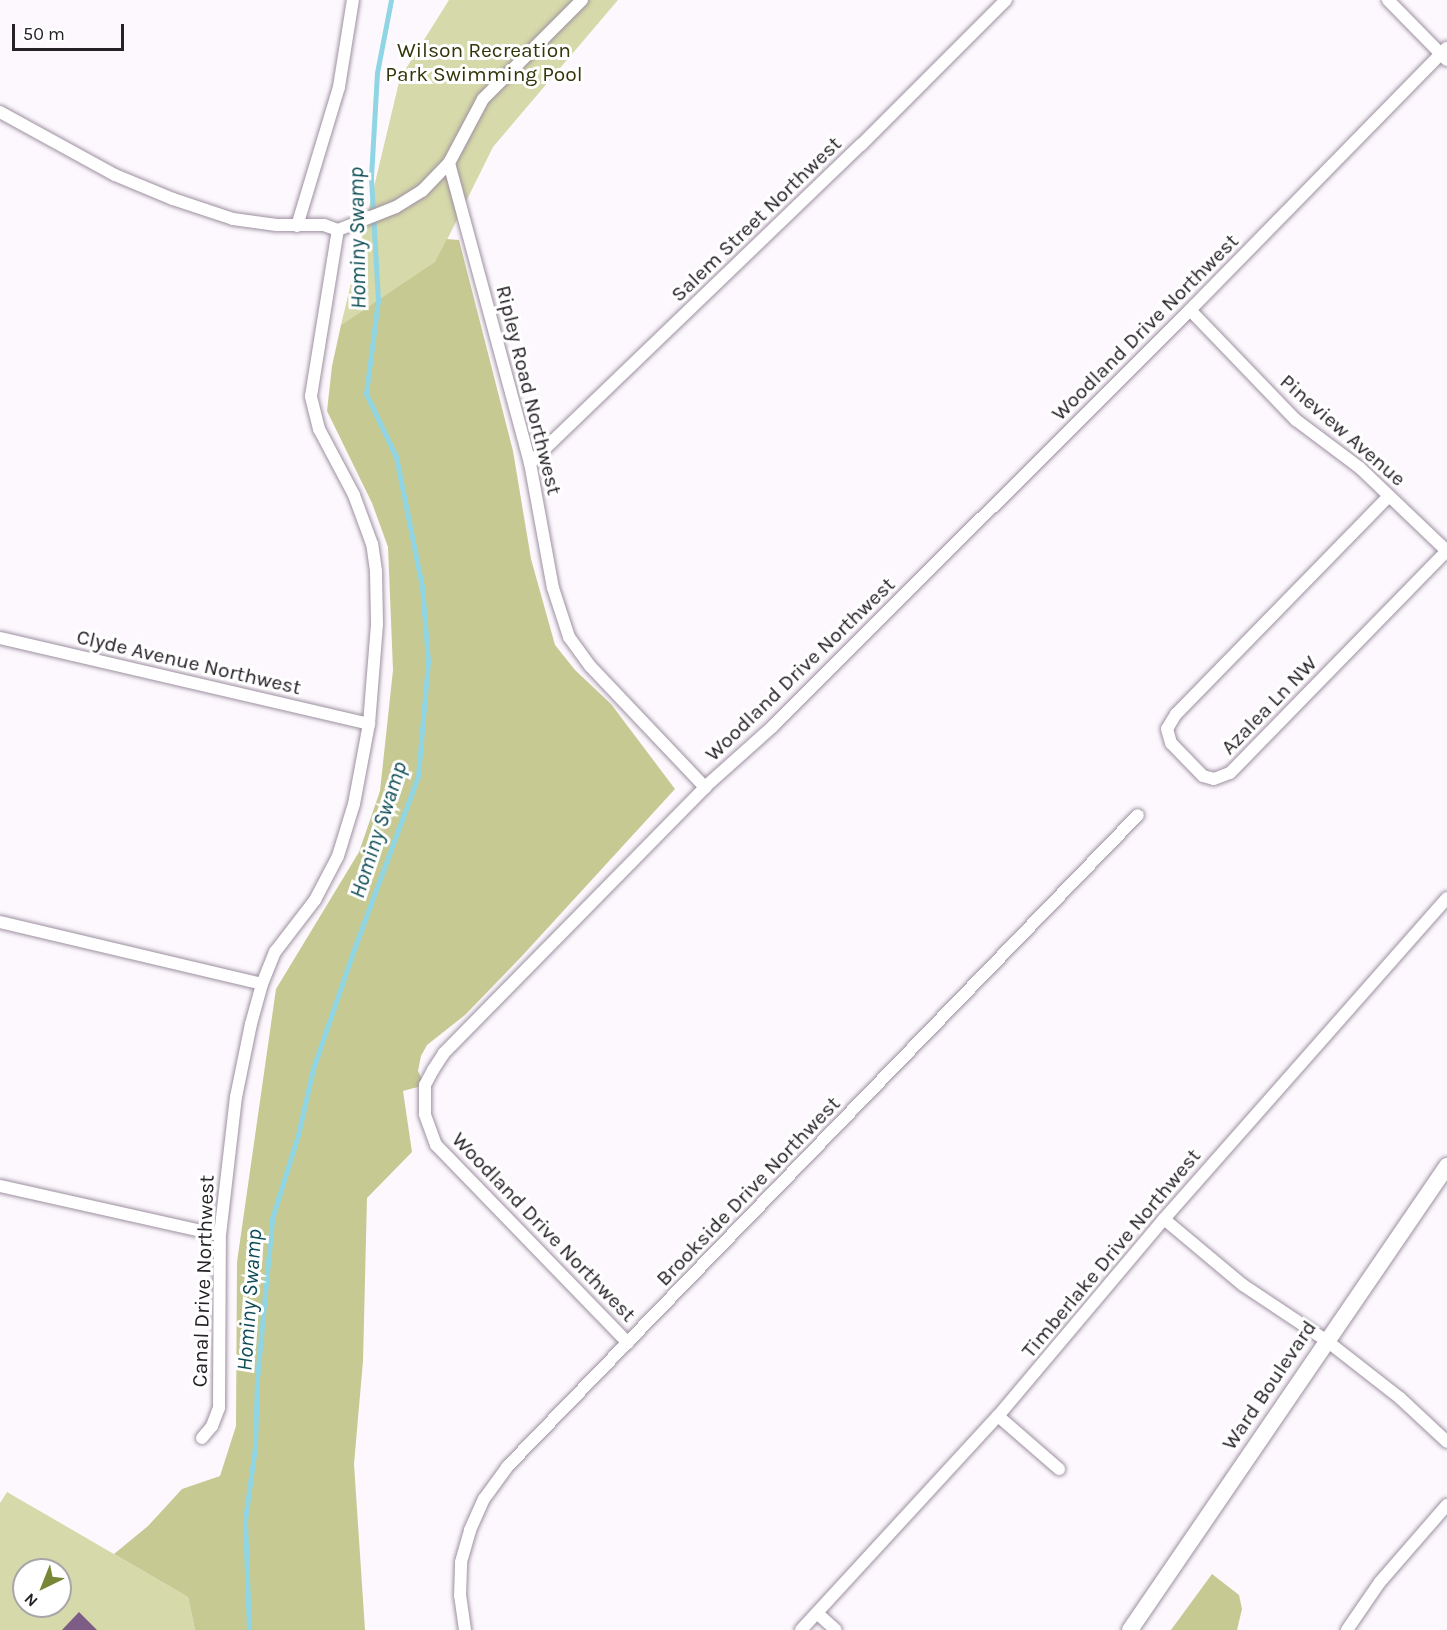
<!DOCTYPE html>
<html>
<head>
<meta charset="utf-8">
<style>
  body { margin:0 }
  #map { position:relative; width:1447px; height:1630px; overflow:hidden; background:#fdf8fe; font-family:Karla,sans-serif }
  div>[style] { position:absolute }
  .green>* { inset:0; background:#d6d9a9 }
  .forest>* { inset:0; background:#c6c992 }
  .stream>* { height:4.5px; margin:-2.25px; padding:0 2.25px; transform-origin:2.25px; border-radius:2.25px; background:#8fd5e3 }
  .building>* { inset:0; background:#7d5d86 }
  .roads { filter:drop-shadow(0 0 2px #9d90a0) drop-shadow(0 0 2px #9d90a0) }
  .street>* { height:12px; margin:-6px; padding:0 6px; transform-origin:6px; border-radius:6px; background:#fff }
  .secondary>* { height:16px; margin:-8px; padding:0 8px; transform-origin:8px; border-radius:8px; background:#fff }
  span { translate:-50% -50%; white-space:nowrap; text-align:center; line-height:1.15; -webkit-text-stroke:6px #fff; paint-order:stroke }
  .park-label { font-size:21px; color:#343509 }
  .street-label { font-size:21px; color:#262127 }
  .water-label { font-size:22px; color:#0d4c56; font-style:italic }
  .north { position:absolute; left:12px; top:1558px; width:60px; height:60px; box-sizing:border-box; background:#fff; border:2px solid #a8a6a9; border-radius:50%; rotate:223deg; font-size:16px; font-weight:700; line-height:24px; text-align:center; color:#262127 }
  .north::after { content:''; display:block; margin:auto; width:21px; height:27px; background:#778736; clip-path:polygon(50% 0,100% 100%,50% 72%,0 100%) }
  .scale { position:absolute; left:12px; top:24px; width:112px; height:27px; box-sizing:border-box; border:3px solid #262127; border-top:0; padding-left:8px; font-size:18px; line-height:21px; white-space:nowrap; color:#262127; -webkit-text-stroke:4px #fff; paint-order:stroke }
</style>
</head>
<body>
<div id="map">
  <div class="green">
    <div style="clip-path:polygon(449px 0,618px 0,493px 147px,436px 262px,341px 325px,400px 78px)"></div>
    <div style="clip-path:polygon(evenodd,7px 1492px,188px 1597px,195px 1630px,0 1630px,0 1503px,7px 1492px,24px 1570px,60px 1570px,60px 1606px,24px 1606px,24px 1570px)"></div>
  </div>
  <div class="forest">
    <div style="clip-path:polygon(447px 239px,459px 240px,513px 451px,531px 559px,555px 645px,575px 670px,611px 704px,675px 789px,522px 956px,465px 1015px,427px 1045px,421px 1056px,418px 1071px,425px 1085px,403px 1091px,412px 1152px,367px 1198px,363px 1361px,354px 1464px,365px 1630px,195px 1630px,188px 1597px,114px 1554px,148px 1526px,182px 1489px,220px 1476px,236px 1426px,237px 1262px,276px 989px,359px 852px,380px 791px,393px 670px,388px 547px,372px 503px,327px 411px,332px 366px,341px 325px,435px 262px)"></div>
    <div style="clip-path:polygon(1212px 1574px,1239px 1595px,1242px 1609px,1237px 1630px,1171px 1630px)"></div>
  </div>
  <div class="stream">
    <div style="left:249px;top:1630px;width:110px;rotate:-92.1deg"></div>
    <div style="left:245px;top:1520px;width:74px;rotate:-82.2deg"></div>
    <div style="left:255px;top:1447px;width:68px;rotate:-88.3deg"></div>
    <div style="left:257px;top:1379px;width:161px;rotate:-84.6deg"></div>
    <div style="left:272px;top:1219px;width:88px;rotate:-72.8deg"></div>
    <div style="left:298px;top:1135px;width:68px;rotate:-77.2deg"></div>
    <div style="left:313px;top:1069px;width:124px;rotate:-71.1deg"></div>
    <div style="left:353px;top:952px;width:188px;rotate:-69.7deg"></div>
    <div style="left:418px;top:776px;width:115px;rotate:-85deg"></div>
    <div style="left:428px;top:661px;width:74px;rotate:-94.6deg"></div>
    <div style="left:422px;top:587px;width:133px;rotate:-101.3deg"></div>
    <div style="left:396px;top:457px;width:70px;rotate:-115.5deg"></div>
    <div style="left:366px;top:394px;width:95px;rotate:-82.7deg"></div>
    <div style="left:378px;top:300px;width:123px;rotate:-93.3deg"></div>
    <div style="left:371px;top:177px;width:104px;rotate:-86.7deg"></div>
    <div style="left:377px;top:73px;width:74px;rotate:-79.1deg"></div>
  </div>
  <div class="building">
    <div style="clip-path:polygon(79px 1612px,97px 1630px,62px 1630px)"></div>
  </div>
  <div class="roads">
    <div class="street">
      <div style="left:582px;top:0;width:140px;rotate:135deg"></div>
      <div style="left:483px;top:99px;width:72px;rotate:118deg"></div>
      <div style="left:449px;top:163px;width:311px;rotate:74.9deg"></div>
      <div style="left:530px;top:463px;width:127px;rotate:79.6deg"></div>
      <div style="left:553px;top:588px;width:52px;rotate:71.9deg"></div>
      <div style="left:569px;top:637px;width:37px;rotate:54deg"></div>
      <div style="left:591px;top:667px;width:166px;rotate:46.5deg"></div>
      <div style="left:1388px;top:0;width:84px;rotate:45.5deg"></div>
      <div style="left:0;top:112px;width:131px;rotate:28.7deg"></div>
      <div style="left:115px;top:175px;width:63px;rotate:22.5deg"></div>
      <div style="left:173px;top:199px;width:63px;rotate:18.4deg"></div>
      <div style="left:233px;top:219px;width:44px;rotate:7.8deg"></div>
      <div style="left:277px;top:225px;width:47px"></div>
      <div style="left:324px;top:225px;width:15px;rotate:20deg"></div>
      <div style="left:338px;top:230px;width:62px;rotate:-21.6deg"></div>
      <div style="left:396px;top:207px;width:31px;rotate:-32deg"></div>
      <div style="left:422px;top:191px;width:39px;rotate:-46deg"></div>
      <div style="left:297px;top:226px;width:145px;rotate:-73.2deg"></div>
      <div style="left:339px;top:87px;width:88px;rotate:-80.9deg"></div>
      <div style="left:1190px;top:310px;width:153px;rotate:46.1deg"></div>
      <div style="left:1296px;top:420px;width:80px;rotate:36.9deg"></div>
      <div style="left:1360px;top:468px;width:120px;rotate:43.7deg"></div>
      <div style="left:530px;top:463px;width:459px;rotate:-43.9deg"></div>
      <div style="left:861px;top:145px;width:205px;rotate:-45deg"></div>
      <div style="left:1389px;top:496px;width:305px;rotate:134.3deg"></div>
      <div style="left:1176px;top:714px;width:17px;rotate:121deg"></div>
      <div style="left:1167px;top:729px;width:15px;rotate:74deg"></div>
      <div style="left:1171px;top:743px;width:46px;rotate:45.9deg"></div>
      <div style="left:1203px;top:776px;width:11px;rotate:15deg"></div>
      <div style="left:1214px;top:779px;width:17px;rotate:-21deg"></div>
      <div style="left:1230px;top:773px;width:310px;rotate:-45.7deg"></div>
      <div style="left:0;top:638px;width:379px;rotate:13.1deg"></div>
      <div style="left:0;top:922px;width:269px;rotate:13.3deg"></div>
      <div style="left:0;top:1186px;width:225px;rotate:12.6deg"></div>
      <div style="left:1164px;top:1219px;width:103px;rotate:39.9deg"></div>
      <div style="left:1243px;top:1285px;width:101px;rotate:33.7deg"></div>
      <div style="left:1327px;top:1341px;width:93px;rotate:38deg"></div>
      <div style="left:1400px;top:1398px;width:64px;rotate:43.1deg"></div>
      <div style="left:628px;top:1343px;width:276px;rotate:-134.1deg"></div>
      <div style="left:436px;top:1145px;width:33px;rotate:-110deg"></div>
      <div style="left:425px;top:1114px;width:29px;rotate:-90deg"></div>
      <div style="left:425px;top:1085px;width:17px;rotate:-62deg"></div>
      <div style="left:433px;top:1070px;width:20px;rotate:-57deg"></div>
      <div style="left:444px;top:1053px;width:373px;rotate:-45.5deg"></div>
      <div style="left:705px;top:787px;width:90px;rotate:-41.8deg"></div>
      <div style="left:772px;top:727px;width:590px;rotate:-44.93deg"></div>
      <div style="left:1190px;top:310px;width:367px;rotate:-45.6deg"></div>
      <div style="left:998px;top:1416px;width:81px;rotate:41deg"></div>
      <div style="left:202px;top:1438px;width:16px;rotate:-50deg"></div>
      <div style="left:212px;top:1426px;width:19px;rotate:-69deg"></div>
      <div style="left:219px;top:1408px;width:173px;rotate:-89.7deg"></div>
      <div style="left:220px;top:1235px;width:139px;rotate:-83.4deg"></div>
      <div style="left:236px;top:1097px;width:75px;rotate:-78.4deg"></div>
      <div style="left:251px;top:1024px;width:41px;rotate:-74.6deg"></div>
      <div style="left:262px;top:984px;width:35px;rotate:-68deg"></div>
      <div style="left:275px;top:952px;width:66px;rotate:-52.4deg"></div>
      <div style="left:315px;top:900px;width:50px;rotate:-62.4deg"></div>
      <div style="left:338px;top:856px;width:54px;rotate:-72.9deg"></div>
      <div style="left:354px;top:804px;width:81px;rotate:-79.4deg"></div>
      <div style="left:369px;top:724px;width:100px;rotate:-85.4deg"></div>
      <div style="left:377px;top:624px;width:53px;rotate:-91.1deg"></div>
      <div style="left:376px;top:571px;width:27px;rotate:-98deg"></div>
      <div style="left:372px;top:544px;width:52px;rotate:-110.2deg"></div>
      <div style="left:354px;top:495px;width:75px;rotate:-117.9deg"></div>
      <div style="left:319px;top:429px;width:34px;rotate:-104deg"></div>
      <div style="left:311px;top:396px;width:168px;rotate:-80.8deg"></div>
      <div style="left:817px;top:1613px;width:25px;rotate:42deg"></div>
      <div style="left:465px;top:1630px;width:34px;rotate:-98deg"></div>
      <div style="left:460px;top:1596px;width:34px;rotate:-88deg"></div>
      <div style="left:461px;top:1562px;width:33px;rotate:-74deg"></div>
      <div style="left:470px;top:1530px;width:34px;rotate:-66deg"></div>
      <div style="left:484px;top:1499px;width:39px;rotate:-54deg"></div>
      <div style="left:507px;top:1467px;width:907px;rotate:-45.94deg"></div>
      <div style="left:801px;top:1630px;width:291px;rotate:-47.4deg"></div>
      <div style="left:998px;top:1416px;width:258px;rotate:-49.9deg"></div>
      <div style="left:1164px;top:1219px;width:428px;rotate:-48.6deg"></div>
      <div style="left:1347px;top:1630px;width:58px;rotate:-55.5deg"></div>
      <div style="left:1380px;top:1582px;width:102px;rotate:-49deg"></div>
    </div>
    <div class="secondary">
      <div style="left:1130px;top:1630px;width:562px;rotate:-55.66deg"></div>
    </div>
  </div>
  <div class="park-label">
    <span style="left:484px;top:62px">Wilson Recreation<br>Park Swimming Pool</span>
  </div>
  <div class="street-label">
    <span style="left:756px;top:219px;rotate:-44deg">Salem Street Northwest</span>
    <span style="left:1145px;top:327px;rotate:-45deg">Woodland Drive Northwest</span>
    <span style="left:529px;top:390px;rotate:76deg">Ripley Road Northwest</span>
    <span style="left:1343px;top:430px;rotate:41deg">Pineview Avenue</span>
    <span style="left:189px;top:662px;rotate:13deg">Clyde Avenue Northwest</span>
    <span style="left:800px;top:669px;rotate:-44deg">Woodland Drive Northwest</span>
    <span style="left:1269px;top:705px;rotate:-46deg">Azalea Ln NW</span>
    <span style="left:748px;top:1191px;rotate:-46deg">Brookside Drive Northwest</span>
    <span style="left:544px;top:1227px;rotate:46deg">Woodland Drive Northwest</span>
    <span style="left:1111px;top:1253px;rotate:-50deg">Timberlake Drive Northwest</span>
    <span style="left:203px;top:1281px;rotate:-88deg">Canal Drive Northwest</span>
    <span style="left:1269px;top:1385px;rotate:-56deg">Ward Boulevard</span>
  </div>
  <div class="water-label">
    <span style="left:358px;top:238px;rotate:-91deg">Hominy Swamp</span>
    <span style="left:379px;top:830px;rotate:-72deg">Hominy Swamp</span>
    <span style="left:250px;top:1300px;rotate:-86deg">Hominy Swamp</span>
  </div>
  <div class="north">N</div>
  <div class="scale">50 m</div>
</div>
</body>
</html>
